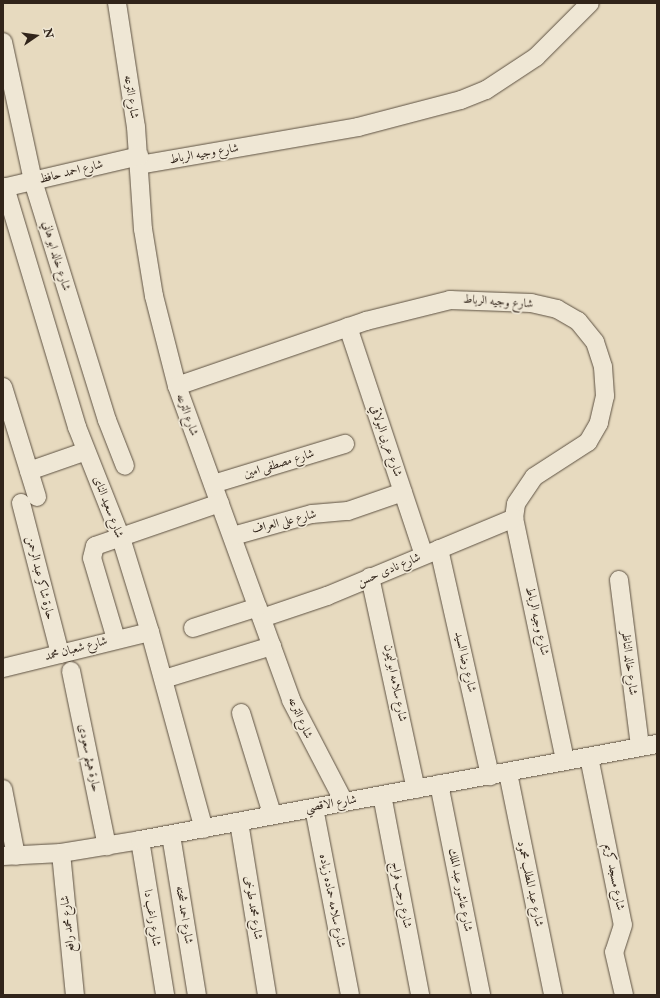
<!DOCTYPE html>
<html>
<head>
<meta charset="utf-8">
<style>
  body { margin:0 }
  #map { position:relative; width:660px; height:998px; overflow:hidden; background:#e7dabf; font-family:"IM FELL Double Pica",Amiri,serif }
  div>[style] { position:absolute }
  .roads { filter:drop-shadow(0 0 1px #5e5243) drop-shadow(0 0 1px #5e5243) }
  .street>* { height:18px; margin:-9px; padding:0 9px; transform-origin:9px; border-radius:9px; background:#efe7d5 }
  span { translate:-50% -50%; white-space:nowrap; text-align:center; line-height:1.15; -webkit-text-stroke:3.5px #efe7d5; paint-order:stroke }
  .street-label { font-size:12px; color:#31241a }
  .frame { position:absolute; inset:0; border:4px solid #31241a; pointer-events:none }
  .north { position:absolute; left:16px; top:16px; width:40px; height:40px; -webkit-text-stroke:3px #efe7d5; paint-order:stroke; rotate:77deg; font-size:11px; font-weight:700; line-height:16px; text-align:center; color:#31241a }
  .north::after { content:''; display:block; margin:auto; width:14px; height:18px; background:#31241a; clip-path:polygon(50% 0,100% 100%,50% 72%,0 100%) }
</style>
</head>
<body>
<div id="map">
  <div class="roads">
    <div class="street">
      <div style="left:117px;top:3px;width:125px;rotate:81.3deg"></div>
      <div style="left:136px;top:127px;width:102px;rotate:86.1deg"></div>
      <div style="left:143px;top:229px;width:68px;rotate:80.7deg"></div>
      <div style="left:154px;top:296px;width:93px;rotate:75.7deg"></div>
      <div style="left:177px;top:386px;width:334px;rotate:70deg"></div>
      <div style="left:291px;top:700px;width:115px;rotate:62.5deg"></div>
      <div style="left:3px;top:42px;width:142px;rotate:77.8deg"></div>
      <div style="left:33px;top:181px;width:250px;rotate:72.8deg"></div>
      <div style="left:107px;top:420px;width:49px;rotate:68.6deg"></div>
      <div style="left:139px;top:165px;width:222px;rotate:-9.8deg"></div>
      <div style="left:358px;top:127px;width:106px;rotate:-14.7deg"></div>
      <div style="left:461px;top:100px;width:27px;rotate:-22deg"></div>
      <div style="left:486px;top:90px;width:60px;rotate:-33.4deg"></div>
      <div style="left:536px;top:57px;width:76px;rotate:-45deg"></div>
      <div style="left:5px;top:187px;width:251px;rotate:73.3deg"></div>
      <div style="left:77px;top:427px;width:119px;rotate:68.4deg"></div>
      <div style="left:121px;top:538px;width:98px;rotate:72.9deg"></div>
      <div style="left:150px;top:632px;width:204px;rotate:74.7deg"></div>
      <div style="left:3px;top:188px;width:140px;rotate:-13.2deg"></div>
      <div style="left:348px;top:327px;width:240px;rotate:71.6deg"></div>
      <div style="left:177px;top:386px;width:200px;rotate:-19deg"></div>
      <div style="left:366px;top:321px;width:87px;rotate:-14deg"></div>
      <div style="left:450px;top:300px;width:81px;rotate:2.1deg"></div>
      <div style="left:531px;top:303px;width:27px;rotate:13deg"></div>
      <div style="left:557px;top:309px;width:24px;rotate:30deg"></div>
      <div style="left:578px;top:321px;width:27px;rotate:51deg"></div>
      <div style="left:595px;top:342px;width:26px;rotate:72deg"></div>
      <div style="left:603px;top:367px;width:29px;rotate:86deg"></div>
      <div style="left:605px;top:396px;width:28px;rotate:103deg"></div>
      <div style="left:599px;top:423px;width:22px;rotate:120deg"></div>
      <div style="left:588px;top:442px;width:64px;rotate:147.1deg"></div>
      <div style="left:534px;top:477px;width:32px;rotate:124deg"></div>
      <div style="left:516px;top:504px;width:14px;rotate:98deg"></div>
      <div style="left:514px;top:518px;width:248px;rotate:78.1deg"></div>
      <div style="left:3px;top:387px;width:115px;rotate:72.8deg"></div>
      <div style="left:29px;top:471px;width:60px;rotate:-19.3deg"></div>
      <div style="left:213px;top:484px;width:138px;rotate:-16.9deg"></div>
      <div style="left:21px;top:503px;width:156px;rotate:75.5deg"></div>
      <div style="left:233px;top:536px;width:82px;rotate:-15.6deg"></div>
      <div style="left:312px;top:514px;width:36px;rotate:-5deg"></div>
      <div style="left:348px;top:511px;width:58px;rotate:-19.1deg"></div>
      <div style="left:439px;top:549px;width:233px;rotate:77.3deg"></div>
      <div style="left:370px;top:577px;width:217px;rotate:77.8deg"></div>
      <div style="left:619px;top:580px;width:167px;rotate:82.8deg"></div>
      <div style="left:262px;top:618px;width:69px;rotate:-18.7deg"></div>
      <div style="left:327px;top:596px;width:203px;rotate:-22.6deg"></div>
      <div style="left:193px;top:628px;width:68px;rotate:-17.9deg"></div>
      <div style="left:116px;top:639px;width:84px;rotate:-106.5deg"></div>
      <div style="left:92px;top:558px;width:12px;rotate:-76deg"></div>
      <div style="left:95px;top:546px;width:132px;rotate:-19deg"></div>
      <div style="left:3px;top:668px;width:151px;rotate:-13.8deg"></div>
      <div style="left:71px;top:671px;width:179px;rotate:78.4deg"></div>
      <div style="left:164px;top:679px;width:113px;rotate:-17deg"></div>
      <div style="left:241px;top:713px;width:106px;rotate:72.9deg"></div>
      <div style="left:589px;top:757px;width:171px;rotate:78.6deg"></div>
      <div style="left:623px;top:925px;width:28px;rotate:108deg"></div>
      <div style="left:614px;top:952px;width:44px;rotate:76.9deg"></div>
      <div style="left:508px;top:773px;width:227px;rotate:78.5deg"></div>
      <div style="left:439px;top:784px;width:215px;rotate:78.7deg"></div>
      <div style="left:3px;top:789px;width:68px;rotate:79deg"></div>
      <div style="left:382px;top:795px;width:204px;rotate:79.2deg"></div>
      <div style="left:314px;top:808px;width:190px;rotate:79.1deg"></div>
      <div style="left:239px;top:822px;width:175px;rotate:80.8deg"></div>
      <div style="left:171px;top:835px;width:162px;rotate:80.8deg"></div>
      <div style="left:140px;top:840px;width:157px;rotate:80.8deg"></div>
      <div style="left:61px;top:853px;width:143px;rotate:84.4deg"></div>
      <div style="left:3px;top:856px;width:58px;rotate:-3deg"></div>
      <div style="left:61px;top:853px;width:80px;rotate:-9.3deg"></div>
      <div style="left:140px;top:840px;width:526px;rotate:-10.52deg"></div>
    </div>
  </div>
  <div class="street-label">
    <span style="left:131px;top:97px;rotate:81deg">شارع الترعه</span>
    <span style="left:204px;top:154px;rotate:-10deg">شارع وجيه الرباط</span>
    <span style="left:71px;top:172px;rotate:-14deg">شارع احمد حافظ</span>
    <span style="left:56px;top:256px;rotate:73deg">شارع خالد ابو هاني</span>
    <span style="left:498px;top:302px;rotate:4deg">شارع وجيه الرباط</span>
    <span style="left:187px;top:415px;rotate:70deg">شارع الترعه</span>
    <span style="left:386px;top:441px;rotate:71deg">شارع عربى البولاقي</span>
    <span style="left:279px;top:464px;rotate:-17deg">شارع مصطفى امين</span>
    <span style="left:108px;top:507px;rotate:69deg">شارع سعيد الناى</span>
    <span style="left:284px;top:522px;rotate:-14deg">شارع على العراف</span>
    <span style="left:389px;top:570px;rotate:-23deg">شارع نادى حسن</span>
    <span style="left:40px;top:578px;rotate:76deg">حارة شاكر عبد الرحمن</span>
    <span style="left:537px;top:621px;rotate:77deg">شارع وجيه الرباط</span>
    <span style="left:76px;top:649px;rotate:-15deg">شارع شعبان محمد</span>
    <span style="left:465px;top:662px;rotate:77deg">شارع رضا السيد</span>
    <span style="left:629px;top:663px;rotate:83deg">شارع خالد الناظر</span>
    <span style="left:395px;top:683px;rotate:79deg">شارع سلامه ابو ليمون</span>
    <span style="left:300px;top:718px;rotate:66deg">شارع الترعه</span>
    <span style="left:89px;top:758px;rotate:78deg">حارة هيثم سعودى</span>
    <span style="left:331px;top:804px;rotate:-10deg">شارع الاقصي</span>
    <span style="left:614px;top:877px;rotate:79deg">شارع مسجد كريم</span>
    <span style="left:530px;top:884px;rotate:78deg">شارع عبد المطلب محمود</span>
    <span style="left:460px;top:890px;rotate:79deg">شارع عاشور عبد الملك</span>
    <span style="left:401px;top:895px;rotate:79deg">شارع رجب فراج</span>
    <span style="left:332px;top:901px;rotate:79deg">شارع سلامه حماده زياده</span>
    <span style="left:253px;top:908px;rotate:81deg">شارع محمد طوخى</span>
    <span style="left:184px;top:915px;rotate:81deg">شارع احمد شحته</span>
    <span style="left:152px;top:918px;rotate:81deg">شارع راغب دا</span>
    <span style="left:68px;top:924px;rotate:-96deg">شارع محمد رافع</span>
  </div>
  <div class="frame"></div>
  <div class="north">N</div>
</div>
</body>
</html>
